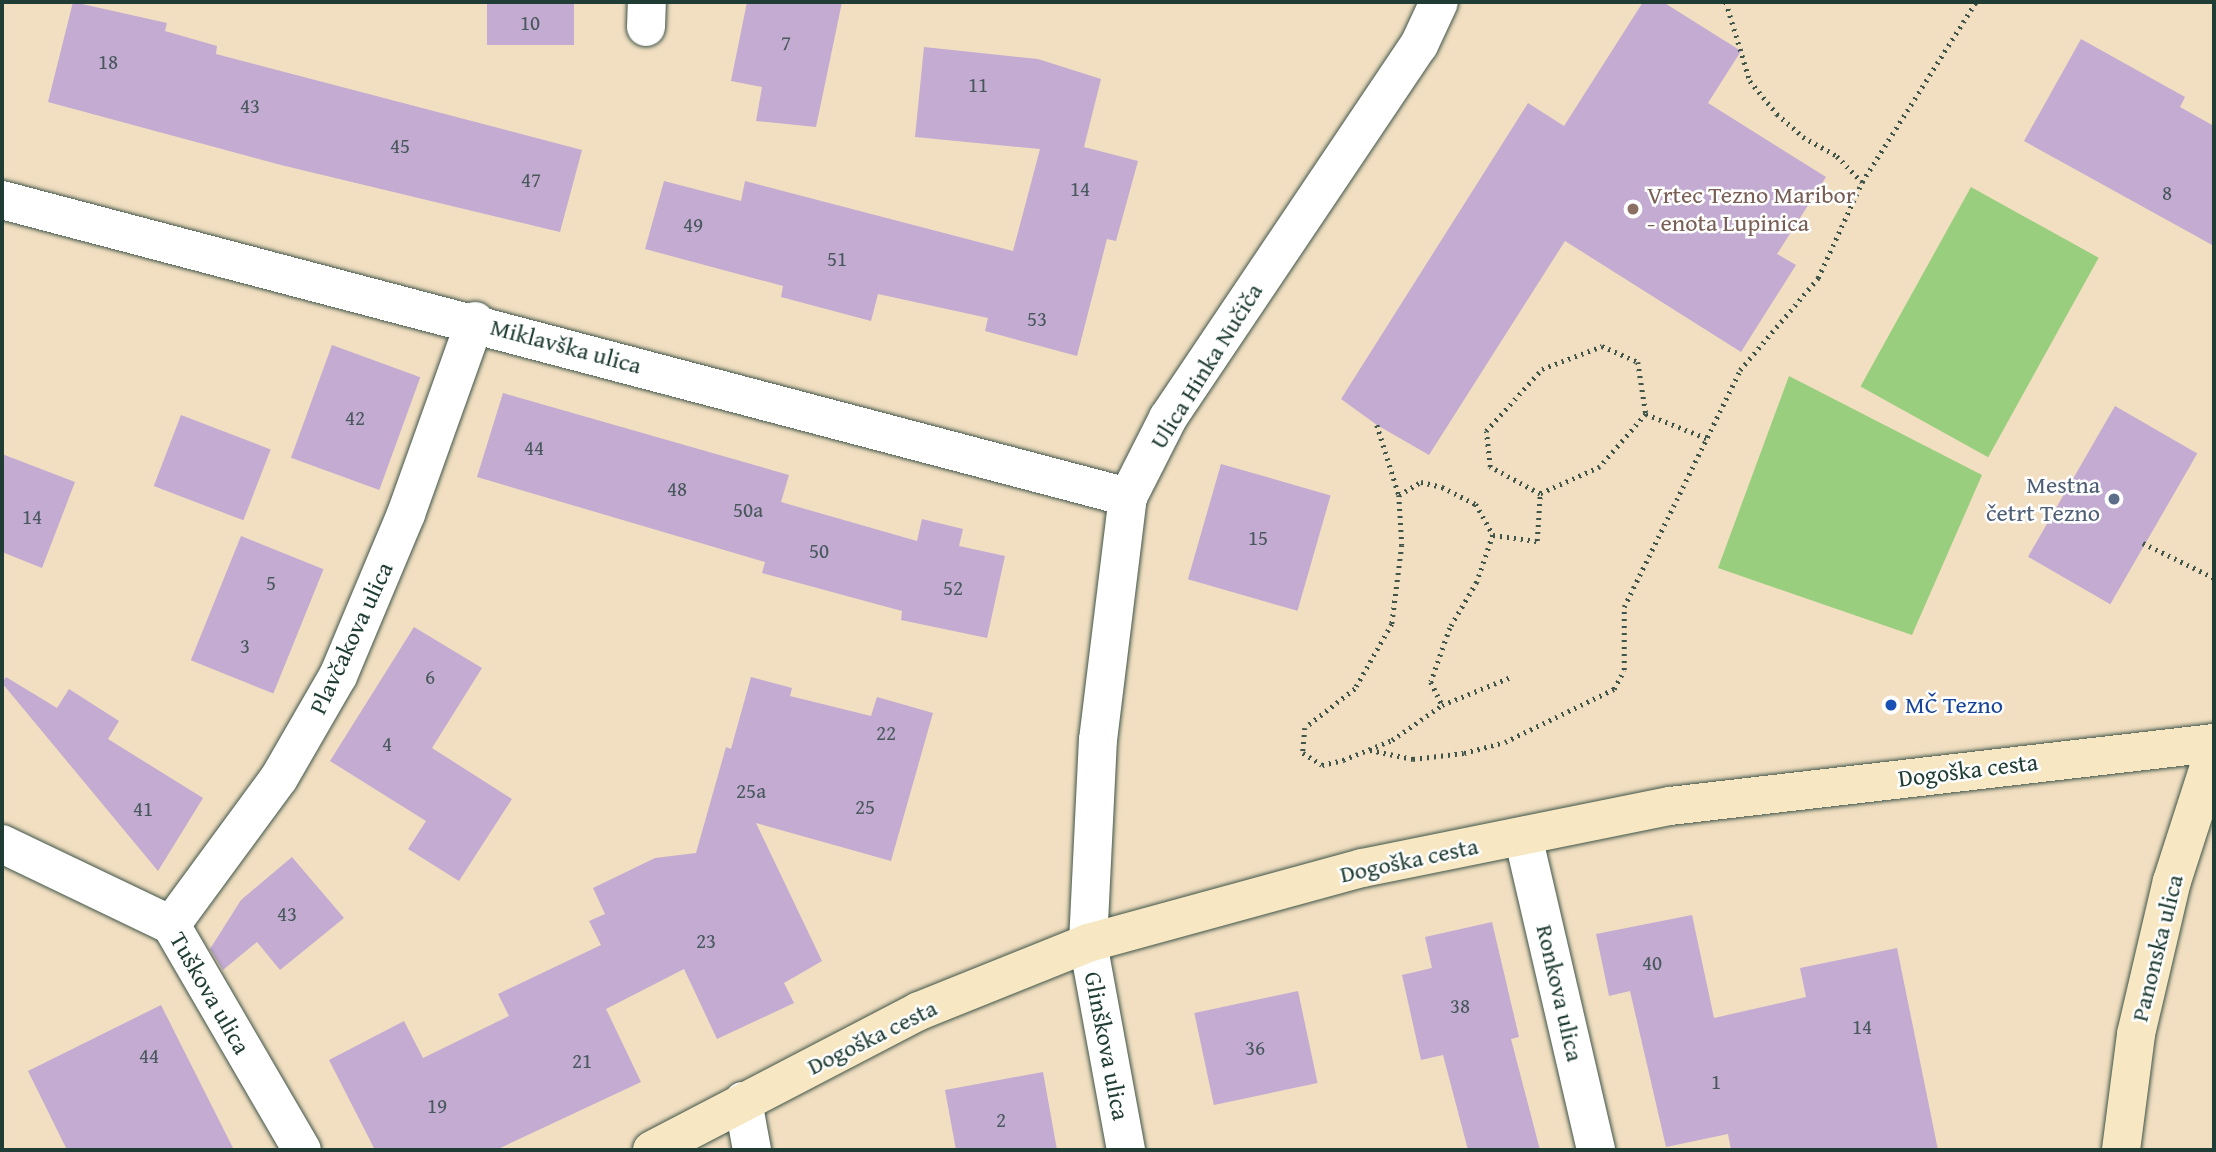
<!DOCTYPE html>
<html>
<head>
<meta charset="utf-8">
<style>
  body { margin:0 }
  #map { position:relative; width:2216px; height:1152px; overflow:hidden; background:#f2dfc1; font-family:"Gentium Book Plus",serif }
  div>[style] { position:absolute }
  .green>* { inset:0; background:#9ace7f; transform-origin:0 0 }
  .building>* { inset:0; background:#c3abd2; transform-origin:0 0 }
  .path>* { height:4.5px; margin-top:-2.25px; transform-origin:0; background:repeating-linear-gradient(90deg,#3f5549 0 2px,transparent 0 7px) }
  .roads { filter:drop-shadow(0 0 2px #3f5549) drop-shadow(0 0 2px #3f5549) }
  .street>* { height:38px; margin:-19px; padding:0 19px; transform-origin:19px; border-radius:19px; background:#fff }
  .secondary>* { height:38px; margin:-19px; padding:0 19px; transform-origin:19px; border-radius:19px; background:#f7e8c3 }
  .dots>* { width:19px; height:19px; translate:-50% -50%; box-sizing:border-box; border:4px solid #fff; border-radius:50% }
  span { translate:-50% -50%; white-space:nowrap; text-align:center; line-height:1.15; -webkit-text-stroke:5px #fff; paint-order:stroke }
  .number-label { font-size:21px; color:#48585c }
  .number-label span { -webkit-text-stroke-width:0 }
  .education-label { font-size:24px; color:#785e54 }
  .left { translate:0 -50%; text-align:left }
  .street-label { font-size:24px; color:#1f3d34 }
  .service-label { font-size:24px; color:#4e5e75 }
  .right { translate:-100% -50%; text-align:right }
  .transit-label { font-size:24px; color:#164399 }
  .frame { position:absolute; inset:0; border:4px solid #1f3d34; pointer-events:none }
</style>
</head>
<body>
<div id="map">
  <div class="green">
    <div style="left:1971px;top:187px;width:146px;height:228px;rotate:29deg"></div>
    <div style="clip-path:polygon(1789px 376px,1982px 475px,1912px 635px,1718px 568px)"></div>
  </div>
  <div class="building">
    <div style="clip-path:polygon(73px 2px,167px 23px,165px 31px,217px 46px,216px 54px,582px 150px,560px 232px,281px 165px,48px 102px)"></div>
    <div style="left:487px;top:2px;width:87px;height:43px"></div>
    <div style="clip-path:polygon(747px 2px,842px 2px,816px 127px,756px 121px,762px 87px,731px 81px)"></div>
    <div style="clip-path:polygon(1643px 2px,1663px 2px,1741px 51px,1708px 103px,1826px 177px,1777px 254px,1796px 265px,1741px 352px,1565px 241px,1429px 455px,1377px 425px,1341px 399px,1528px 103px,1564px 126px)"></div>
    <div style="clip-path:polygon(2081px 39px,2185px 97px,2180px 107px,2214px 126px,2214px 246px,2024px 141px)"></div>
    <div style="clip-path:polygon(924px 47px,1038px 59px,1101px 79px,1084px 147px,1138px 161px,1116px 241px,1107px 239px,1077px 356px,985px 331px,988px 318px,878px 294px,871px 321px,781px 297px,783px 286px,645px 249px,664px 181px,741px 201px,745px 181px,1013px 251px,1040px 149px,915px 137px)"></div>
    <div style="left:332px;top:345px;width:94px;height:120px;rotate:20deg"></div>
    <div style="clip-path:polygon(503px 393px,789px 475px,781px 502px,917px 541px,922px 519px,963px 529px,959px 546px,1005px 556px,987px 638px,901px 620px,902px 611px,762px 573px,765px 562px,477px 477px)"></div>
    <div style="left:2115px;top:406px;width:95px;height:174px;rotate:30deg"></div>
    <div style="left:181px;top:415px;width:96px;height:76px;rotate:21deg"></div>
    <div style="clip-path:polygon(2px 454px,75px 482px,42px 568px,2px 552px)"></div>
    <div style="left:1221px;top:464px;width:114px;height:120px;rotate:16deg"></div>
    <div style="left:241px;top:536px;width:89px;height:134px;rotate:22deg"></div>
    <div style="clip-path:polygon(414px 627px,482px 668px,432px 748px,512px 799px,459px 881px,408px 849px,426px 821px,330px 761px)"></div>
    <div style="clip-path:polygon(6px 677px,57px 708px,69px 689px,119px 721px,108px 739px,203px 798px,158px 871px,2px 683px)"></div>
    <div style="clip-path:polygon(751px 677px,792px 688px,790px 696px,871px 716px,877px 697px,933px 713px,891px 861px,756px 823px,822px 961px,784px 983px,794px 1003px,717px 1039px,684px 969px,606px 1009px,641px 1082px,496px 1150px,375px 1150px,329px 1060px,404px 1021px,423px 1058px,509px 1016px,498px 994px,601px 945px,589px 921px,605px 914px,593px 888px,655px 858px,696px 853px,726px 747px,731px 749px)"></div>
    <div style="clip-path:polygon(292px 857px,344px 918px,280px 970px,257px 942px,223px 970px,210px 949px,241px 900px)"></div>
    <div style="clip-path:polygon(1692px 915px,1714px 1018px,1806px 997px,1800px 968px,1897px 948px,1938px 1150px,1731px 1150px,1728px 1134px,1666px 1147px,1630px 991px,1609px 996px,1596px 934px)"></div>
    <div style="clip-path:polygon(1492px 922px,1519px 1037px,1511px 1039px,1540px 1150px,1468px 1150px,1443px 1055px,1421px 1060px,1402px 975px,1432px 968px,1425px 937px)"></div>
    <div style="left:1298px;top:991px;width:94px;height:106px;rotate:78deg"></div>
    <div style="clip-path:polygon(161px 1005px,234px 1150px,67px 1150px,28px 1071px)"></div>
    <div style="clip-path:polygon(1043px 1072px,1057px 1150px,956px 1150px,945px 1090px)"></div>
  </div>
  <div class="path">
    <div style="left:1726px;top:2px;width:83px;rotate:73.1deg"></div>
    <div style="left:1750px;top:81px;width:43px;rotate:50.7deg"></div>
    <div style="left:1777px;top:114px;width:35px;rotate:41deg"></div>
    <div style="left:1803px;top:137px;width:39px;rotate:29deg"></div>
    <div style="left:1837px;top:156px;width:36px;rotate:46deg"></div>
    <div style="left:1602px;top:346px;width:39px;rotate:24deg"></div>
    <div style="left:1638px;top:362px;width:53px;rotate:81.3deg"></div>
    <div style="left:1646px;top:414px;width:70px;rotate:131deg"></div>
    <div style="left:1600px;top:467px;width:66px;rotate:155.8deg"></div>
    <div style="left:1540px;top:494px;width:57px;rotate:-151.6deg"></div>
    <div style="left:1490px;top:467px;width:36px;rotate:-96deg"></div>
    <div style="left:1486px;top:431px;width:84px;rotate:-47.9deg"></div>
    <div style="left:1542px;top:369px;width:64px;rotate:-21deg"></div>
    <div style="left:1646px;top:414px;width:65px;rotate:21.8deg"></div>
    <div style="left:1377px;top:425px;width:73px;rotate:72.6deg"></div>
    <div style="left:1399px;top:495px;width:50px;rotate:86.6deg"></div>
    <div style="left:1402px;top:545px;width:80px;rotate:97.2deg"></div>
    <div style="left:1392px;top:624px;width:75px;rotate:119.6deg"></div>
    <div style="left:1355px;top:689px;width:63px;rotate:142deg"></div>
    <div style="left:1305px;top:728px;width:25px;rotate:95deg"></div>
    <div style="left:1303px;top:753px;width:22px;rotate:32deg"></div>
    <div style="left:1322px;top:765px;width:22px;rotate:-13deg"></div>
    <div style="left:1343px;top:760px;width:53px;rotate:-22.2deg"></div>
    <div style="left:1392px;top:740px;width:61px;rotate:-35deg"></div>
    <div style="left:1442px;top:705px;width:74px;rotate:-22.1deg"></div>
    <div style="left:1399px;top:495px;width:26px;rotate:-31deg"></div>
    <div style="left:1421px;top:482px;width:22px;rotate:13deg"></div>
    <div style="left:1442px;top:487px;width:38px;rotate:27deg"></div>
    <div style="left:1476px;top:504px;width:35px;rotate:61deg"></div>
    <div style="left:1493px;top:535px;width:50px;rotate:108.8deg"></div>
    <div style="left:1477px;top:582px;width:53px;rotate:120.4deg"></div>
    <div style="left:1450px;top:628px;width:57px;rotate:109.4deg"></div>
    <div style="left:1431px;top:682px;width:25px;rotate:64deg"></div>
    <div style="left:1493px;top:535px;width:44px;rotate:7.8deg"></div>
    <div style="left:1537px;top:541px;width:47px;rotate:-86.3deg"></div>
    <div style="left:2143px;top:543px;width:79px;rotate:26.2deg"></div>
    <div style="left:1370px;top:750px;width:44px;rotate:11.8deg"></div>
    <div style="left:1413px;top:759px;width:51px;rotate:-6.7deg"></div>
    <div style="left:1464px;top:753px;width:42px;rotate:-15deg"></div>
    <div style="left:1505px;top:742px;width:121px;rotate:-25.9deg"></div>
    <div style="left:1614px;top:689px;width:21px;rotate:-62deg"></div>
    <div style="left:1624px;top:670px;width:63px;rotate:-90deg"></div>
    <div style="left:1624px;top:607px;width:264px;rotate:-63.9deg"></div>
    <div style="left:1740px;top:370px;width:121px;rotate:-49.7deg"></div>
    <div style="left:1818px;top:278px;width:106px;rotate:-65.4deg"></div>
    <div style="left:1862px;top:182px;width:213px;rotate:-57.7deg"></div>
  </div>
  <div class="roads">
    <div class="street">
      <div style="left:646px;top:27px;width:25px;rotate:-88deg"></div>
      <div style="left:2px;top:200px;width:1165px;rotate:14.78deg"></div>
      <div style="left:1523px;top:836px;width:322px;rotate:76.9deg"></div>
      <div style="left:2px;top:844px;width:187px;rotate:25.6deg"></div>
      <div style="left:171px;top:925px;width:260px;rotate:59.8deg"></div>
      <div style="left:171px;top:925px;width:182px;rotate:-53.7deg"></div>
      <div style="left:279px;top:778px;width:118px;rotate:-60deg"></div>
      <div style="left:338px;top:676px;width:176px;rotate:-67.2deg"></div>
      <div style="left:406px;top:514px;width:205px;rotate:-70.3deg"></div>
      <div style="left:743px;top:1101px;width:50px;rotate:79.6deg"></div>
      <div style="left:1126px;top:1150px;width:210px;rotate:-100.4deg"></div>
      <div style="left:1088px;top:943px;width:203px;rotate:-87.2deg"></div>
      <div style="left:1098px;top:740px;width:245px;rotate:-83deg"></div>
      <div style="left:1128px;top:497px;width:89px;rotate:-63.1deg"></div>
      <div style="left:1168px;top:418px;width:450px;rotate:-56.1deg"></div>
      <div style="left:1419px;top:45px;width:47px;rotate:-65.1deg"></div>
    </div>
    <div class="secondary">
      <div style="left:652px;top:1150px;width:301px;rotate:-27.5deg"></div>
      <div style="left:919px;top:1011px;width:182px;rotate:-21.9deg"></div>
      <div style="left:1088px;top:943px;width:284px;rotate:-15.3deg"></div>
      <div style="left:1362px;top:868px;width:314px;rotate:-11.4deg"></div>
      <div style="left:1670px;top:806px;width:548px;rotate:-6.61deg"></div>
      <div style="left:2121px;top:1150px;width:117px;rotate:-82.6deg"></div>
      <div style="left:2136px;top:1034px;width:157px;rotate:-76.8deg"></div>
      <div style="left:2172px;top:881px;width:137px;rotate:-72.1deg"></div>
    </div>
  </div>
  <div class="dots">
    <div style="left:1633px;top:209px;background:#8d6e63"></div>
    <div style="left:2114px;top:499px;background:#5c6f8a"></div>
    <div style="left:1891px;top:705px;background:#1a4fb4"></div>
  </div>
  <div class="number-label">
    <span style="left:530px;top:23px">10</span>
    <span style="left:786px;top:43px">7</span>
    <span style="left:108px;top:62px">18</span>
    <span style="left:978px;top:85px">11</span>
    <span style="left:250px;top:106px">43</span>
    <span style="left:400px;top:146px">45</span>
    <span style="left:531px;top:180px">47</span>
    <span style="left:1080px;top:189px">14</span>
    <span style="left:2167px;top:193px">8</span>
    <span style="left:693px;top:225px">49</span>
    <span style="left:837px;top:259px">51</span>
    <span style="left:1037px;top:319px">53</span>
    <span style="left:355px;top:418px">42</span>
    <span style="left:534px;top:448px">44</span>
    <span style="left:677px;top:489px">48</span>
    <span style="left:748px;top:510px">50a</span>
    <span style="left:32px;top:517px">14</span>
    <span style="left:1258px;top:538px">15</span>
    <span style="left:819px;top:551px">50</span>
    <span style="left:271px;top:583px">5</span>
    <span style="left:953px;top:588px">52</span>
    <span style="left:245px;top:646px">3</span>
    <span style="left:430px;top:677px">6</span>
    <span style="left:886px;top:733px">22</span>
    <span style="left:387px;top:744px">4</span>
    <span style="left:751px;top:791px">25a</span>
    <span style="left:865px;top:807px">25</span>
    <span style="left:143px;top:809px">41</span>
    <span style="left:287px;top:914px">43</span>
    <span style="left:706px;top:941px">23</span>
    <span style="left:1652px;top:963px">40</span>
    <span style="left:1460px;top:1006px">38</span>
    <span style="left:1862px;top:1027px">14</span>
    <span style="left:1255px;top:1048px">36</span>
    <span style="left:149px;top:1056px">44</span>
    <span style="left:582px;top:1061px">21</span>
    <span style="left:1716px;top:1082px">1</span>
    <span style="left:437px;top:1106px">19</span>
    <span style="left:1001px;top:1120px">2</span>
  </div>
  <div class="education-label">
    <span class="left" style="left:1647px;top:209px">Vrtec Tezno Maribor<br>- enota Lupinica</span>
  </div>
  <div class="street-label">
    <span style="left:566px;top:346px;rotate:15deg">Miklavška ulica</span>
    <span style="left:1206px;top:366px;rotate:-58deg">Ulica Hinka Nučiča</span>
    <span style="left:351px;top:638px;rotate:-65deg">Plavčakova ulica</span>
    <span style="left:1968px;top:770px;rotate:-7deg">Dogoška cesta</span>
    <span style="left:1409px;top:860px;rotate:-12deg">Dogoška cesta</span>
    <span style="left:2157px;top:948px;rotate:-76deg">Panonska ulica</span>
    <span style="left:210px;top:993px;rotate:60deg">Tuškova ulica</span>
    <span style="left:1560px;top:993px;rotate:77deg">Ronkova ulica</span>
    <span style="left:872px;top:1037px;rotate:-26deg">Dogoška cesta</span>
    <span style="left:1107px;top:1046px;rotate:79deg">Glinškova ulica</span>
  </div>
  <div class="service-label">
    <span class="right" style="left:2100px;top:499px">Mestna<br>četrt Tezno</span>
  </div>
  <div class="transit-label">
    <span class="left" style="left:1905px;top:705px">MČ Tezno</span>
  </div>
  <div class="frame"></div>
</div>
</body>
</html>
